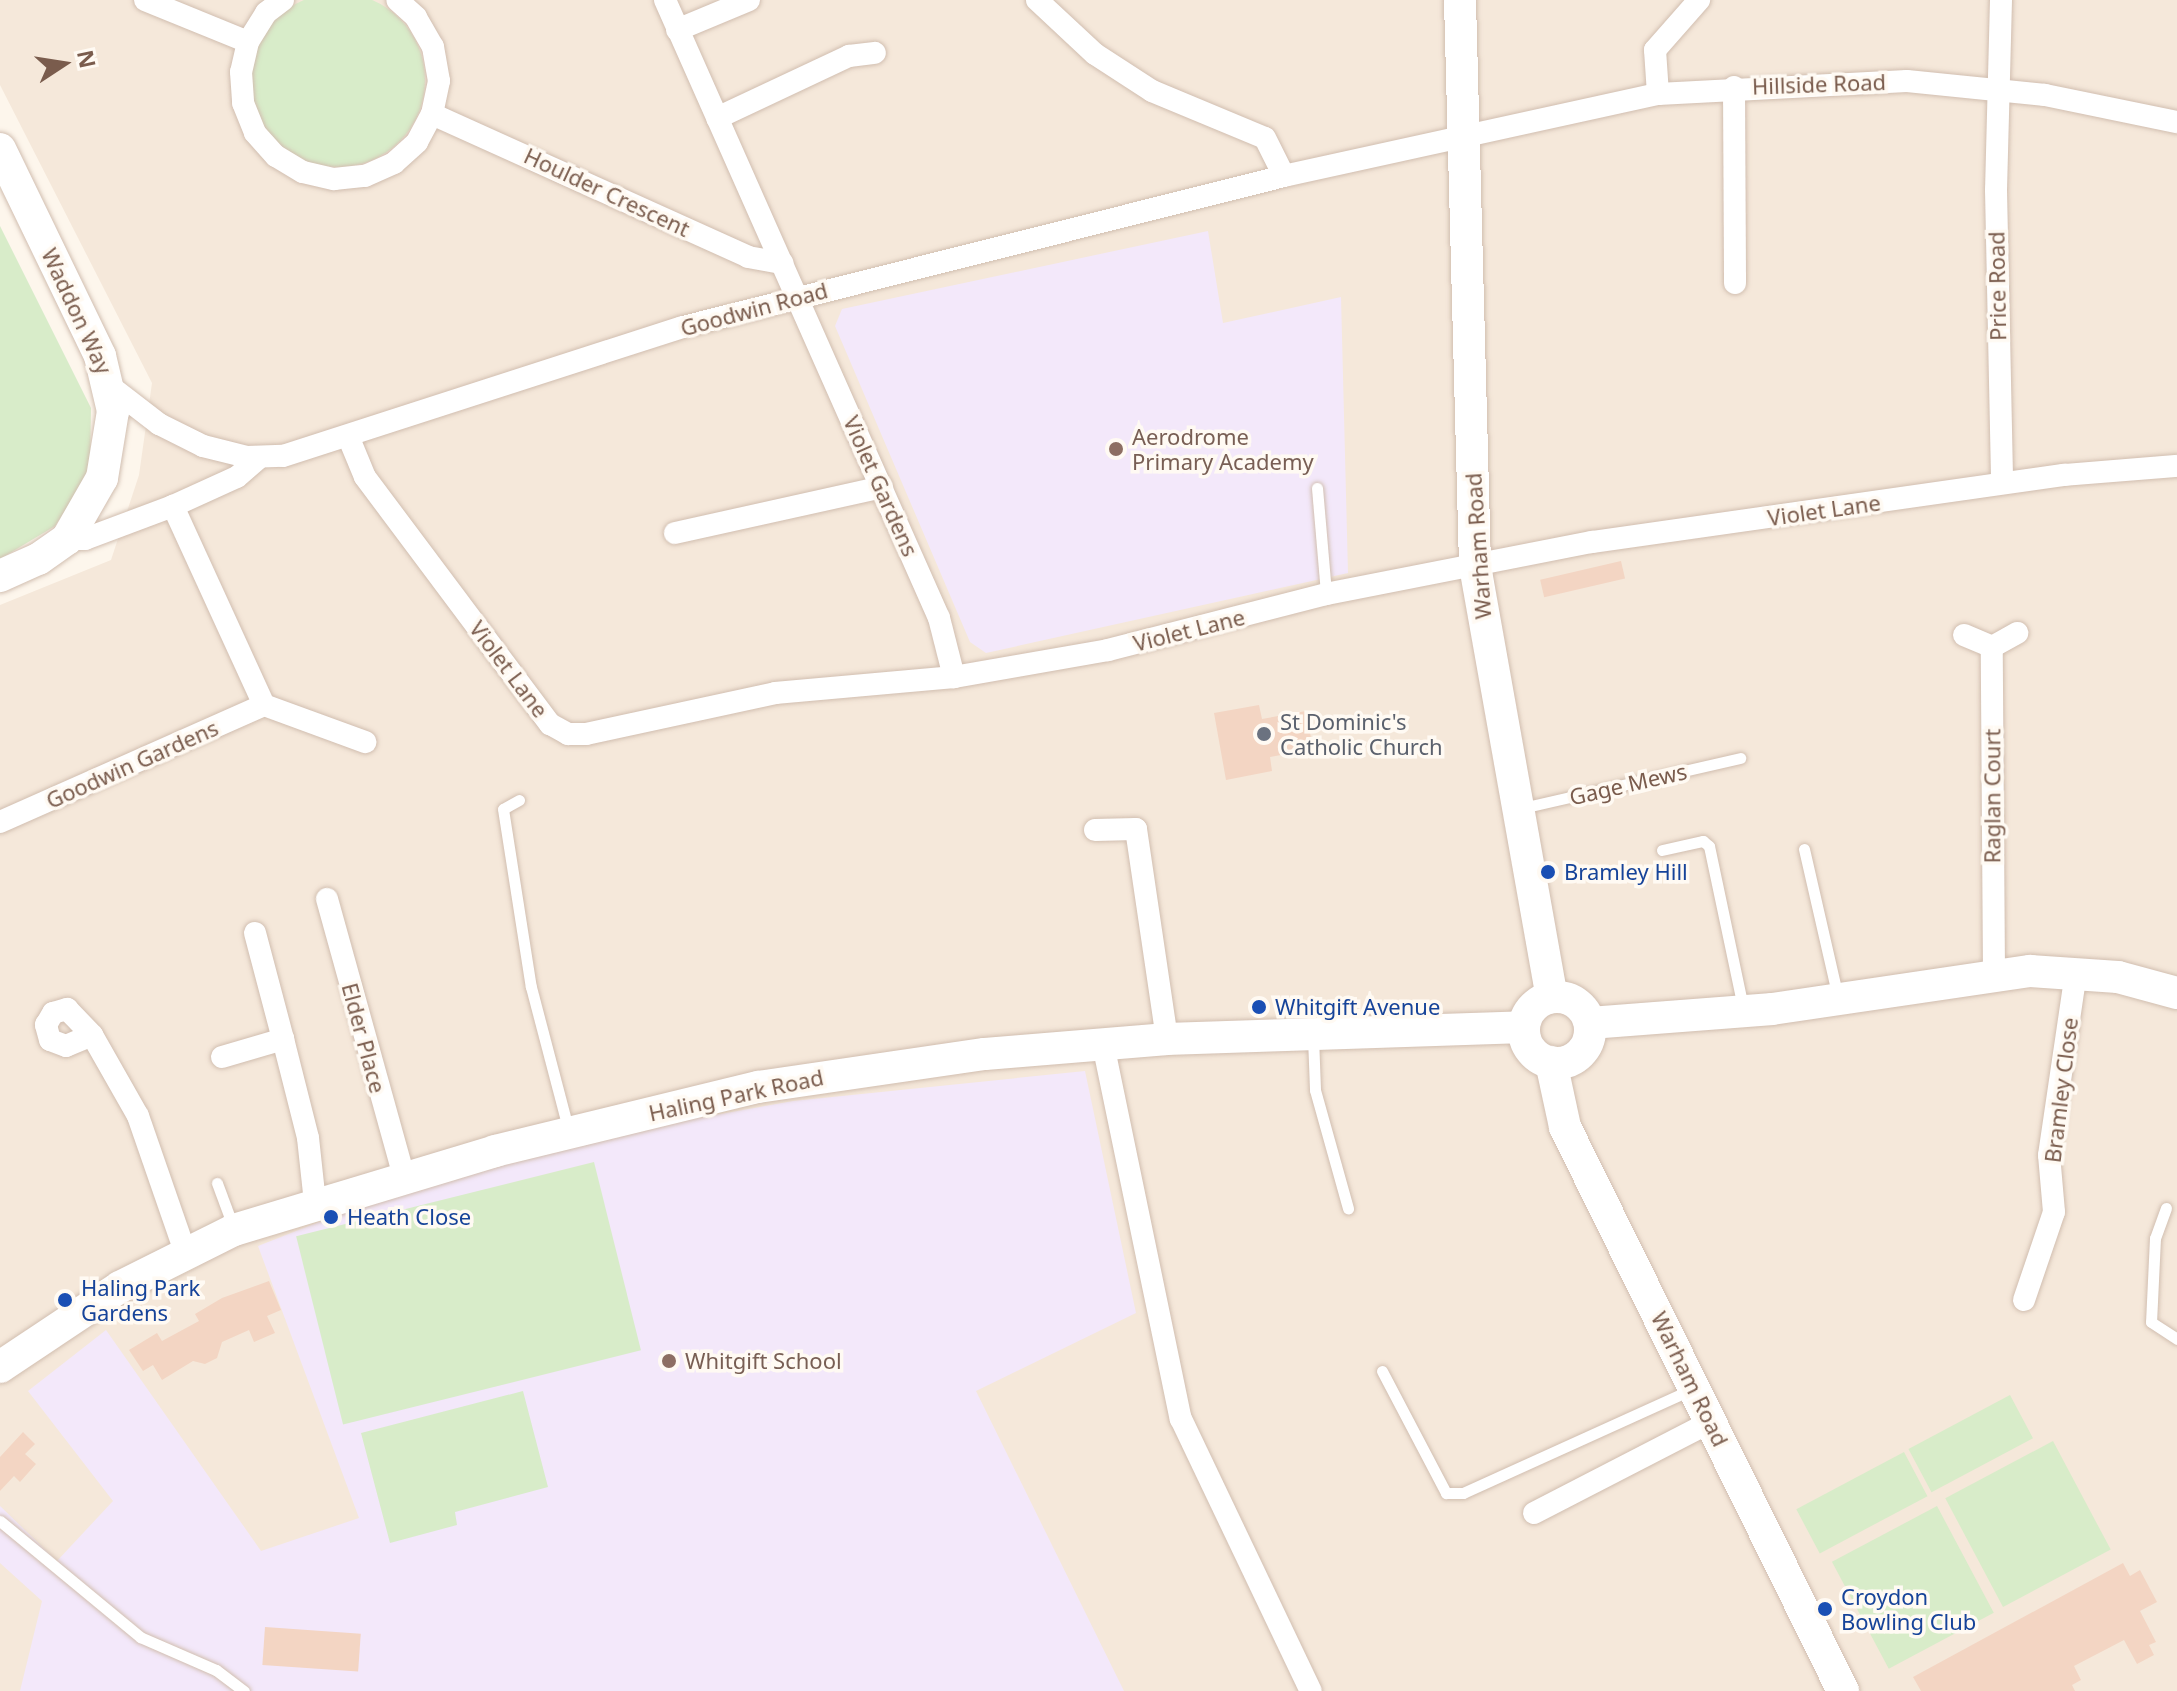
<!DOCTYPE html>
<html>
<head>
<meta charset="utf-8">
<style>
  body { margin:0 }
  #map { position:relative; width:2177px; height:1691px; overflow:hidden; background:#fdf6ec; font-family:"Noto Sans",sans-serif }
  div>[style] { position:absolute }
  .residential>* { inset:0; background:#f5e8da }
  .education>* { inset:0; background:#f3e8fa }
  .green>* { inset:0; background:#d8ecc9; transform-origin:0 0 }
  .round { border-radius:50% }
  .building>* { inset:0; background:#f3d5c3; transform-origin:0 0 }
  .roads { filter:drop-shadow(0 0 2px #d1beb0) drop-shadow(0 0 2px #d1beb0) }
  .lane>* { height:11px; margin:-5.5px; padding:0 5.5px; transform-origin:5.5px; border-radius:5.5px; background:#fff }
  .street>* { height:22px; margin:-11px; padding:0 11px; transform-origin:11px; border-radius:11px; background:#fff }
  .secondary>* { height:32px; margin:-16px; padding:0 16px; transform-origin:16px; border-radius:16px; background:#fff }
  .secondary>.ring { margin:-16px; padding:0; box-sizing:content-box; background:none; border:32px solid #fff; border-radius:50% }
  .dots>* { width:22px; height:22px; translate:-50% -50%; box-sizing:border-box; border:4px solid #fffaf3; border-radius:50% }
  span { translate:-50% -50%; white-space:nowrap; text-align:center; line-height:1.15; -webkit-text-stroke:7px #fffaf3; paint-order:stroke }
  .street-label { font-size:22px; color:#7a5c4d }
  .education-label { font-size:22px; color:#785e54 }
  .left { translate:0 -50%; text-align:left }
  .worship-label { font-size:22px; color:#5b616d }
  .transit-label { font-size:22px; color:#164399 }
  .north { position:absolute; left:24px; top:24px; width:80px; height:80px; -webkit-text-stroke:6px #fffaf3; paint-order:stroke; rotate:78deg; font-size:22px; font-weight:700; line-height:32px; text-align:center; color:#7a5c4d }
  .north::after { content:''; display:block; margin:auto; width:28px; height:36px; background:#7a5c4d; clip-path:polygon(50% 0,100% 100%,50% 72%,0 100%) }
</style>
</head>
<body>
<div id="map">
  <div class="residential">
    <div style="clip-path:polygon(0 0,2177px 0,2177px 1691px,0 1691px,0 605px,111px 560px,139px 475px,152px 383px,0 85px)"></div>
  </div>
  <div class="education">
    <div style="clip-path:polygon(1208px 231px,1223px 323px,1341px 297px,1348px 573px,986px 653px,970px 642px,835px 326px,842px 309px)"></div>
    <div style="clip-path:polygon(1085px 1071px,1136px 1313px,976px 1391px,1124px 1691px,20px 1691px,42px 1601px,0 1563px,0 1506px,57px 1561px,113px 1501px,28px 1391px,106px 1330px,261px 1551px,359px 1518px,258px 1246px,362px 1205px,619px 1132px,793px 1101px)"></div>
  </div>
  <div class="green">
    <div class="round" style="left:251px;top:-7px;width:174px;height:174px"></div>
    <div style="clip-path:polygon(0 226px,91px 408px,90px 463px,80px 488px,55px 526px,0 559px)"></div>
    <div style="left:594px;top:1162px;width:194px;height:307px;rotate:76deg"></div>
    <div style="clip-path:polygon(523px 1391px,548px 1487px,455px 1512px,457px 1525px,390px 1543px,361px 1433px)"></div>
    <div style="left:2010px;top:1395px;width:49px;height:115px;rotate:62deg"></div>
    <div style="left:2053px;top:1441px;width:123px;height:122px;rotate:62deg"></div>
    <div style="left:1904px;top:1452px;width:50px;height:122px;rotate:62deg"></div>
    <div style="left:1937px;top:1506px;width:121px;height:119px;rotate:62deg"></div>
  </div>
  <div class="building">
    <div style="left:1621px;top:561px;width:18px;height:83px;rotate:77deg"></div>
    <div style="clip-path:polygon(1259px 705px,1262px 719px,1306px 711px,1313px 749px,1270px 757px,1272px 771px,1226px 780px,1214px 713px)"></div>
    <div style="clip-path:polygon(269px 1281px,281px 1310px,267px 1316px,275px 1333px,254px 1342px,249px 1330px,222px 1342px,217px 1358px,205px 1364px,193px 1361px,162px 1380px,153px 1365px,143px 1371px,129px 1350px,157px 1333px,162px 1341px,199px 1321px,195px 1314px,222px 1298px)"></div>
    <div style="clip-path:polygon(23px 1432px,35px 1444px,25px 1454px,36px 1464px,20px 1482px,14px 1476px,0 1491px,0 1457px)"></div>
    <div style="clip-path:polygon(2123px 1563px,2130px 1576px,2140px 1570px,2157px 1602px,2140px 1611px,2156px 1642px,2149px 1645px,2154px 1655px,2137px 1664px,2124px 1640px,2074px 1666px,2081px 1680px,2072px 1685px,2075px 1691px,1921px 1691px,1913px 1677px)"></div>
    <div style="left:265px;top:1627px;width:96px;height:38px;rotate:4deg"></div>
  </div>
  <div class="roads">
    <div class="lane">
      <div style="left:1317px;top:488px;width:106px;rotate:85.1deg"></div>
      <div style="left:519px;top:800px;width:18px;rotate:151deg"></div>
      <div style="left:503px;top:809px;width:180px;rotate:81.1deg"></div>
      <div style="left:531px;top:987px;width:150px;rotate:75.3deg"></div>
      <div style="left:1522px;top:808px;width:224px;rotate:-12.9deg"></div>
      <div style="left:1804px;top:849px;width:152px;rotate:77.1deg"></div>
      <div style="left:1662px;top:850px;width:42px;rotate:-12.4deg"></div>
      <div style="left:1703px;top:841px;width:8px;rotate:40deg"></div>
      <div style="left:1709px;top:846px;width:165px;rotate:78.1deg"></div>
      <div style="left:1313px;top:1037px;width:53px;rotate:87.8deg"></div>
      <div style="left:1315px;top:1090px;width:123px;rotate:74.4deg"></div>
      <div style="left:217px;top:1183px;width:49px;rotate:69.7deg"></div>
      <div style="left:2166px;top:1208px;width:32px;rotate:110deg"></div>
      <div style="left:2155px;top:1238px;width:84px;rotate:92.7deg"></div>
      <div style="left:2151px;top:1322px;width:31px;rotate:33deg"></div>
      <div style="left:1382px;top:1371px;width:138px;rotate:62.3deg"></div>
      <div style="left:1446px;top:1493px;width:17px"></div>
      <div style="left:1463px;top:1493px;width:249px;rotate:-24.4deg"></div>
      <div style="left:0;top:1521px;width:182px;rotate:39.6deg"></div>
      <div style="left:140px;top:1637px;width:83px;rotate:23.5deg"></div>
      <div style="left:216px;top:1670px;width:35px;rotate:37deg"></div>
    </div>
    <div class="street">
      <div style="left:145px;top:0;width:111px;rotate:22.2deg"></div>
      <div style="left:283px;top:0;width:21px;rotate:143deg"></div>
      <div style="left:266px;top:13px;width:34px;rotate:122deg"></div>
      <div style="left:248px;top:42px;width:31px;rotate:103deg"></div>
      <div style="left:241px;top:72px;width:31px;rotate:86deg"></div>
      <div style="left:243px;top:103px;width:32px;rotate:68deg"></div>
      <div style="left:255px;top:133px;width:31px;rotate:48deg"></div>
      <div style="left:276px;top:156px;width:31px;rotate:31deg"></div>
      <div style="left:303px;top:172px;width:32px;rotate:13deg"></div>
      <div style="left:334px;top:179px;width:31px;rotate:-6deg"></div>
      <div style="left:365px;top:176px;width:32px;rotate:-24deg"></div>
      <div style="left:394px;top:163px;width:31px;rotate:-42deg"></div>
      <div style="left:417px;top:142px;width:32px;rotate:-62deg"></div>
      <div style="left:432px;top:114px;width:34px;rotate:-78deg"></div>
      <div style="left:439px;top:81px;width:35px;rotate:-100deg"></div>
      <div style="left:433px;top:47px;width:34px;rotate:-120deg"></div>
      <div style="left:416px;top:17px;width:25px;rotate:-138deg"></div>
      <div style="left:665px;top:0;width:676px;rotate:66.09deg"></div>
      <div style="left:939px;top:618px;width:61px;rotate:75.7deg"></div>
      <div style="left:1037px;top:0;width:79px;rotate:43deg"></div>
      <div style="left:1095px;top:54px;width:68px;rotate:33deg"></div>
      <div style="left:1152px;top:91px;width:122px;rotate:22.6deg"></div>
      <div style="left:1265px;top:138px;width:42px;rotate:63.4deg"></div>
      <div style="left:2001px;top:0;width:190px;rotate:91.5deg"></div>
      <div style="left:1996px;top:190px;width:293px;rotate:88.8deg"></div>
      <div style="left:677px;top:30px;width:78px;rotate:-22.6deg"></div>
      <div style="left:1734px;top:87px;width:196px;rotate:89.7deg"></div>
      <div style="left:1658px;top:94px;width:44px;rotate:-93.9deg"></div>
      <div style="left:1655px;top:50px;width:67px;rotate:-48.7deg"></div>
      <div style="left:432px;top:114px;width:347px;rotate:24.3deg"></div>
      <div style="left:748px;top:257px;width:35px;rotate:10deg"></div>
      <div style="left:717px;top:118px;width:146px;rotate:-25.2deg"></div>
      <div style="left:849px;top:56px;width:26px;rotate:-7deg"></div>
      <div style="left:111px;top:387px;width:61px;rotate:37.6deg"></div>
      <div style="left:159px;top:424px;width:49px;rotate:26.6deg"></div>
      <div style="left:203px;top:446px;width:45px;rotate:14deg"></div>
      <div style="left:247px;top:457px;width:36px;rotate:-2deg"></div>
      <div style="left:283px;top:456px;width:420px;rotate:-17.9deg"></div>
      <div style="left:683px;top:327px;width:620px;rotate:-14.1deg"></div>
      <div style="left:1284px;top:176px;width:383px;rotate:-12.4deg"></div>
      <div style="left:1658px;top:94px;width:249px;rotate:-3deg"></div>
      <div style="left:1907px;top:81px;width:139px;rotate:5.8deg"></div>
      <div style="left:2045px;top:95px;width:135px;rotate:11.6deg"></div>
      <div style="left:348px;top:436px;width:44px;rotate:67.5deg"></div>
      <div style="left:365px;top:477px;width:309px;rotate:53.2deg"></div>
      <div style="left:550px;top:724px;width:21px;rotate:29deg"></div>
      <div style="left:568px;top:734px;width:18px"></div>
      <div style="left:586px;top:734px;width:193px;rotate:-12.2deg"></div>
      <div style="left:775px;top:693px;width:180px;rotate:-5.1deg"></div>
      <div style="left:954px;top:677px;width:156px;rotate:-9.9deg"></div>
      <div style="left:1108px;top:650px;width:225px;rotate:-14.4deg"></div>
      <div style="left:1326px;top:594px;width:271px;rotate:-11.1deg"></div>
      <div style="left:1592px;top:542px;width:477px;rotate:-8.1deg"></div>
      <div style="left:2064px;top:475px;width:113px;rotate:-4.6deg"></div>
      <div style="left:675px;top:533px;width:212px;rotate:-12.5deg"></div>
      <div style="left:67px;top:539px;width:18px"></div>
      <div style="left:85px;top:539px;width:94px;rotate:-20.6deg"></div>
      <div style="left:173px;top:506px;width:70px;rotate:-24.4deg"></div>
      <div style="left:237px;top:477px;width:29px;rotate:-41deg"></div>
      <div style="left:1964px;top:635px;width:30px;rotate:23deg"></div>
      <div style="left:264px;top:705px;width:108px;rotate:20.1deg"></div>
      <div style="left:0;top:822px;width:289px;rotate:-23.9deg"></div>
      <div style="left:264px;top:705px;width:219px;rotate:-114.6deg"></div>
      <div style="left:1095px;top:830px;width:41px;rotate:-1.4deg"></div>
      <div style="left:1136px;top:829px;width:212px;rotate:81.6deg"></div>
      <div style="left:327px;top:899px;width:288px;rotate:74.5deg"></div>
      <div style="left:255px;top:933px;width:110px;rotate:75.2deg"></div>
      <div style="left:1994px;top:974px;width:327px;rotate:-90.4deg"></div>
      <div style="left:1992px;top:647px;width:29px;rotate:-29deg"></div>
      <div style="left:92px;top:1035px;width:28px;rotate:157deg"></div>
      <div style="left:66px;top:1046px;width:17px;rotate:-159deg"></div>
      <div style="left:50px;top:1040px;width:16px;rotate:-105deg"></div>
      <div style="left:46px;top:1025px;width:14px;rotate:-60deg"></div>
      <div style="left:53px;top:1013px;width:15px;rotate:-16deg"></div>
      <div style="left:67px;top:1009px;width:36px;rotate:46deg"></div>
      <div style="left:92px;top:1035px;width:93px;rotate:60.4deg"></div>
      <div style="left:138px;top:1116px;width:144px;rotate:70.9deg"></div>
      <div style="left:1103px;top:1044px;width:383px;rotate:78.3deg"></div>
      <div style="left:1181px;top:1419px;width:301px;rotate:64.5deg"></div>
      <div style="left:222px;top:1057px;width:64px;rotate:-16.4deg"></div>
      <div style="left:283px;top:1039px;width:102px;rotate:75.8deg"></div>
      <div style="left:308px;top:1138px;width:64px;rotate:83.8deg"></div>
      <div style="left:2024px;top:1300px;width:93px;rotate:-71.2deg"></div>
      <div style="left:2054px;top:1212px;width:57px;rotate:-95deg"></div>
      <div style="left:2049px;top:1155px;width:185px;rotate:-81.6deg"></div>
      <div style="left:1534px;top:1513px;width:198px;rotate:-27.3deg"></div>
    </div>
    <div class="secondary">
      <div style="left:1460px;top:0;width:566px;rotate:88.48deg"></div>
      <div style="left:1475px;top:566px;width:438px;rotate:79.9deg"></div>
      <div style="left:0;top:149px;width:230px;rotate:64.2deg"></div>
      <div style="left:100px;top:356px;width:57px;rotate:76.7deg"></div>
      <div style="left:113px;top:411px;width:68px;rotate:99.3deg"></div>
      <div style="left:102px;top:478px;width:70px;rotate:119.8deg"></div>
      <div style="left:67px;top:539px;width:35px;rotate:145deg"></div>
      <div style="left:38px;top:559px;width:42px;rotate:155.9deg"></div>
      <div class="ring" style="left:1524px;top:997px;width:34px;height:34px"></div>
      <div style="left:1590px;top:1023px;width:183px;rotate:-4.4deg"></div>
      <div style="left:1772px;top:1009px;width:261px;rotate:-8.4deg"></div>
      <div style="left:2030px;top:971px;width:88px;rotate:3.9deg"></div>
      <div style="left:2118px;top:977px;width:61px;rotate:15.2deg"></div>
      <div style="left:1551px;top:1062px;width:66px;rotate:77.8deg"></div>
      <div style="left:1565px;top:1127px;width:629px;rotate:63.76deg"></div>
      <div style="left:0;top:1367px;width:144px;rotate:-33.7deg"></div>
      <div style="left:120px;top:1287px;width:127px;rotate:-26.6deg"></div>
      <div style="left:234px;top:1230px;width:273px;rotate:-16.8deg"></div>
      <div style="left:495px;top:1151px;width:271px;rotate:-13.7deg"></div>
      <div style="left:758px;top:1087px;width:229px;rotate:-8.3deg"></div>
      <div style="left:985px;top:1054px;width:183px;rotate:-4.7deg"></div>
      <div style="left:1167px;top:1039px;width:357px;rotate:-1.9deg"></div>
    </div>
  </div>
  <div class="dots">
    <div style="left:1116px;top:449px;background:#8d6e63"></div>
    <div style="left:1264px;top:734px;background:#6b7280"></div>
    <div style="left:1548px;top:872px;background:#1a4fb4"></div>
    <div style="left:1259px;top:1007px;background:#1a4fb4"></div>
    <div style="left:331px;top:1217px;background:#1a4fb4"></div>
    <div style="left:65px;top:1300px;background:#1a4fb4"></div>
    <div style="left:669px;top:1361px;background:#8d6e63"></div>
    <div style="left:1825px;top:1609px;background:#1a4fb4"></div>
  </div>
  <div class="street-label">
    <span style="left:1819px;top:84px;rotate:-2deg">Hillside Road</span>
    <span style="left:607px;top:192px;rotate:25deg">Houlder Crescent</span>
    <span style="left:1997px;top:286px;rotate:-91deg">Price Road</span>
    <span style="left:754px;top:309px;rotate:-15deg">Goodwin Road</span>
    <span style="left:77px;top:311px;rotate:65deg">Waddon Way</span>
    <span style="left:881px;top:486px;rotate:66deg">Violet Gardens</span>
    <span style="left:1824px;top:510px;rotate:-8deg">Violet Lane</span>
    <span style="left:1478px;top:546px;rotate:-94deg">Warham Road</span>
    <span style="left:1189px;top:630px;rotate:-14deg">Violet Lane</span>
    <span style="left:509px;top:669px;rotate:53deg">Violet Lane</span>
    <span style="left:132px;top:764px;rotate:-24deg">Goodwin Gardens</span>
    <span style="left:1628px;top:784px;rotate:-13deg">Gage Mews</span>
    <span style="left:1992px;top:796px;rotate:-90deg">Raglan Court</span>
    <span style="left:364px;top:1038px;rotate:75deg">Elder Place</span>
    <span style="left:2061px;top:1090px;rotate:-83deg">Bramley Close</span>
    <span style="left:736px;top:1095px;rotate:-12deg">Haling Park Road</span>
    <span style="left:1690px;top:1379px;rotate:64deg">Warham Road</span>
  </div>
  <div class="education-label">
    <span class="left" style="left:1132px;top:449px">Aerodrome<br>Primary Academy</span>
    <span class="left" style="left:685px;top:1361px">Whitgift School</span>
  </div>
  <div class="worship-label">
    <span class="left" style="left:1280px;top:734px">St Dominic's<br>Catholic Church</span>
  </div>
  <div class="transit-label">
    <span class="left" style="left:1564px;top:872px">Bramley Hill</span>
    <span class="left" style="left:1275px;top:1007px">Whitgift Avenue</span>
    <span class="left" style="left:347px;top:1217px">Heath Close</span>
    <span class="left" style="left:81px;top:1300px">Haling Park<br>Gardens</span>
    <span class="left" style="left:1841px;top:1609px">Croydon<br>Bowling Club</span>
  </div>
  <div class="north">N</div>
</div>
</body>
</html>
